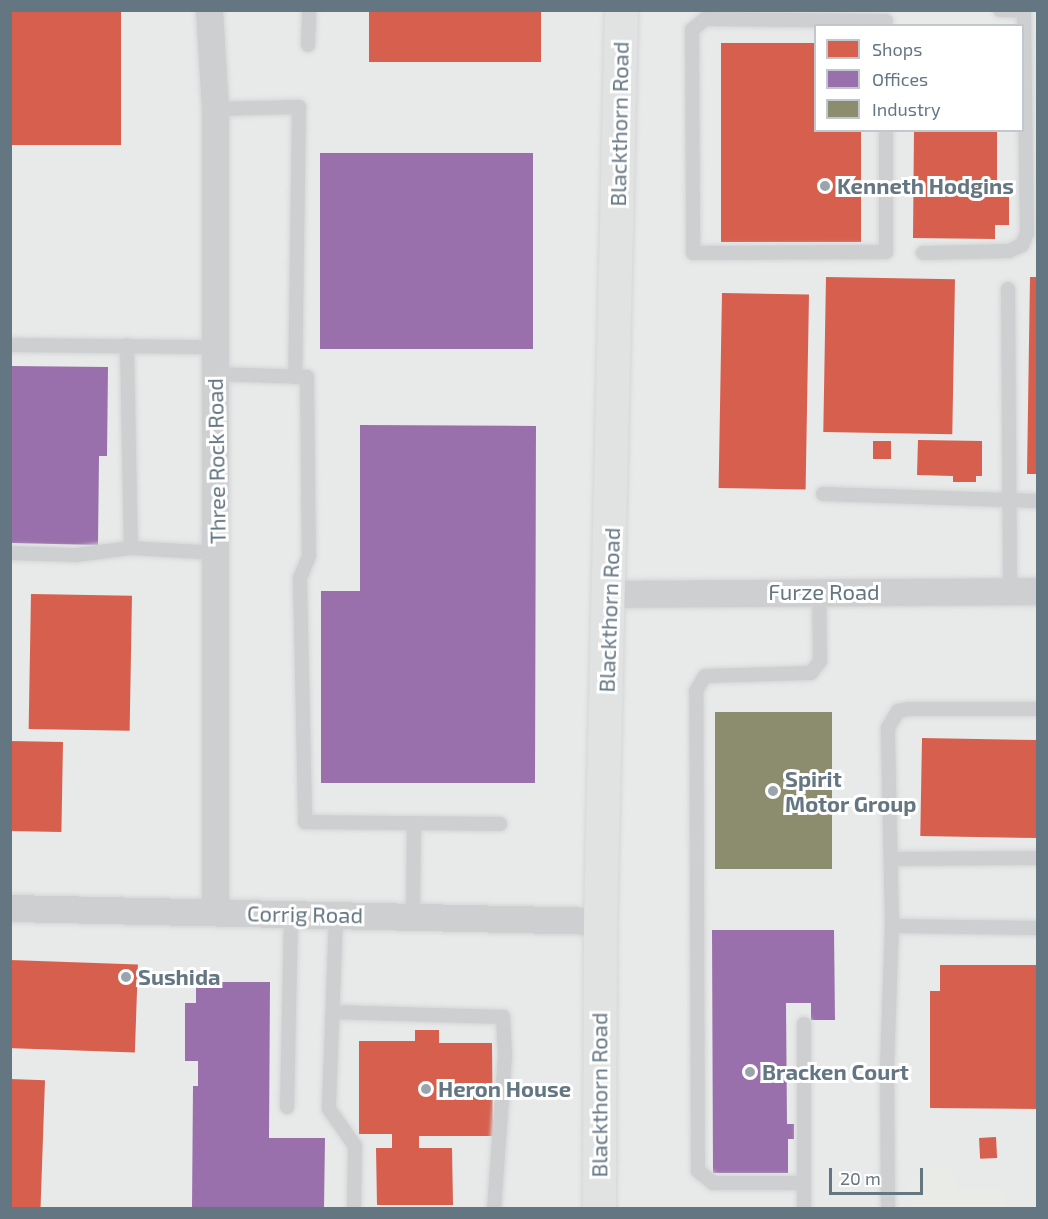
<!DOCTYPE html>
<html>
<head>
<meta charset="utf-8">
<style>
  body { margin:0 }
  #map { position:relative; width:1048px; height:1219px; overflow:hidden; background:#f9f9f9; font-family:"Exo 2",sans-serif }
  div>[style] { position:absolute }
  .built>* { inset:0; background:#e8e9e9 }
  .green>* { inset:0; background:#e8ebe6 }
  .shops>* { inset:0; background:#d6604d; transform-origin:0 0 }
  .offices>* { inset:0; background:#9970ab; transform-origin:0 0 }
  .industry>* { inset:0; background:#8c8c6e; transform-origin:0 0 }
  .roads { filter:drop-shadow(0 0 2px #d5d6d7) drop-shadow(0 0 2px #d5d6d7) }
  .lane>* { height:14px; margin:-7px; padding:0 7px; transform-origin:7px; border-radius:7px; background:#cecfd0 }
  .street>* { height:27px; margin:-13.5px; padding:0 13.5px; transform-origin:13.5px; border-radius:13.5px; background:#cecfd0 }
  .secondary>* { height:33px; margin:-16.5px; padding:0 16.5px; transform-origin:16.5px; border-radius:16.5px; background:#e1e2e2 }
  .dots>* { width:16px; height:16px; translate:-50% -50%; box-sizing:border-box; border:3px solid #fff; border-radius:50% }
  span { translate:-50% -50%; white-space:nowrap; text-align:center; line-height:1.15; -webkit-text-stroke:6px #fff; paint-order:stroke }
  .street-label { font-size:22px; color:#657683 }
  .poi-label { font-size:22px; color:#657683; font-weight:700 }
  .left { translate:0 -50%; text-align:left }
  .frame { position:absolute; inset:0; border:12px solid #657683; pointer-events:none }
  .legend { position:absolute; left:814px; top:24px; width:210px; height:108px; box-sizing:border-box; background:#fff; border:2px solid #c1c8cd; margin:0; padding:8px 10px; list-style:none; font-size:18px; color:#657683 }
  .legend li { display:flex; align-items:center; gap:12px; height:30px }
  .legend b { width:30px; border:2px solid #c1c8cd }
  .scale { position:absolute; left:829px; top:1168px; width:94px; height:27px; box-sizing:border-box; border:3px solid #657683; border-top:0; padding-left:8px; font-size:18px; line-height:21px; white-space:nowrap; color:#657683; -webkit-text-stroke:4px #fff; paint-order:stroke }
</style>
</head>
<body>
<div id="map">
  <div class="built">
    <div style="clip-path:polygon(evenodd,11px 11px,1037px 11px,1037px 1208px,11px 1208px,11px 11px,816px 26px,1022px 26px,1022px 130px,816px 130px,816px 26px)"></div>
  </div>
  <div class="green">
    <div style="clip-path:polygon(926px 1166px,952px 1168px,956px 1190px,1007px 1190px,1006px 1208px,912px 1208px,908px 1190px,916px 1173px)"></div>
  </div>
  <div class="shops">
    <div style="left:10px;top:10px;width:111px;height:135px"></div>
    <div style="left:369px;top:10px;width:172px;height:52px"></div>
    <div style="clip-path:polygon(721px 43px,816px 43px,816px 130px,861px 130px,861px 242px,721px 242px)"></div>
    <div style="clip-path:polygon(914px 130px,997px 130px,997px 190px,1009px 191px,1009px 225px,995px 225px,995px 239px,913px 238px)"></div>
    <div style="left:826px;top:277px;width:129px;height:155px;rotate:1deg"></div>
    <div style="clip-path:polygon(1030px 277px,1038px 277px,1038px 474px,1027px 474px)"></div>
    <div style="left:722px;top:293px;width:87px;height:195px;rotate:1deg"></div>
    <div style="clip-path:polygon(918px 440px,982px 441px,982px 476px,976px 476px,976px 482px,953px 482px,953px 476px,917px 475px)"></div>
    <div style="left:873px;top:441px;width:18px;height:18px"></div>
    <div style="left:31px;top:594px;width:101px;height:135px;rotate:1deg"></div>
    <div style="left:922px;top:738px;width:116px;height:98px;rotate:1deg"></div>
    <div style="left:10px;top:741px;width:53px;height:90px;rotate:1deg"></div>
    <div style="left:10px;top:960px;width:128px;height:88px;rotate:2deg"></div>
    <div style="clip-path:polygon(940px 965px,1038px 965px,1038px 1109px,930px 1108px,930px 991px,940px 991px)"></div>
    <div style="clip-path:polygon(415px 1030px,439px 1030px,439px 1043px,492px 1043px,493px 1136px,419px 1136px,419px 1148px,452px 1148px,453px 1205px,377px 1205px,376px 1148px,392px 1148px,392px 1134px,359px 1134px,359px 1041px,415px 1041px)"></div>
    <div style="left:10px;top:1079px;width:35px;height:129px;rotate:2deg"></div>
    <div style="left:996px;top:1137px;width:21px;height:17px;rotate:87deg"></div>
  </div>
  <div class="offices">
    <div style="left:533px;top:153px;width:196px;height:213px;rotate:90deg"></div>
    <div style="clip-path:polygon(10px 366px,108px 367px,107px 456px,99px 456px,98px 545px,10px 543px)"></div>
    <div style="clip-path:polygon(360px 425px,536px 426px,535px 783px,321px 783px,321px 591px,360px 591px)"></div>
    <div style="clip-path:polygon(712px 930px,834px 930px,835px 1020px,811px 1020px,811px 1003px,786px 1003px,787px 1124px,794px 1124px,794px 1139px,788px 1139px,788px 1173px,713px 1173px)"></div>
    <div style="clip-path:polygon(196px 982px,270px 982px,269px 1138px,325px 1138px,324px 1208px,192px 1208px,193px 1086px,198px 1086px,198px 1061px,185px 1061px,185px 1003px,196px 1003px)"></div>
  </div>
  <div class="industry">
    <div style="left:715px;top:712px;width:117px;height:157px"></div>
  </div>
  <div class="roads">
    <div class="lane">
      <div style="left:1000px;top:10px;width:24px;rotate:2deg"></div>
      <div style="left:886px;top:21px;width:181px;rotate:-179.4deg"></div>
      <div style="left:705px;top:19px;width:17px;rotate:140deg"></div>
      <div style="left:692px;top:30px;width:223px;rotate:89.7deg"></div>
      <div style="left:693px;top:253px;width:193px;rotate:-0.3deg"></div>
      <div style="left:886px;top:252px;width:122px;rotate:-90deg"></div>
      <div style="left:308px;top:45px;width:35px;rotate:-88deg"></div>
      <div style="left:215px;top:109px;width:84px;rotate:-1.4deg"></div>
      <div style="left:299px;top:107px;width:270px;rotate:90.8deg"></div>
      <div style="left:923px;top:253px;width:86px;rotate:-1.3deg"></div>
      <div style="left:1009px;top:251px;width:14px;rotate:-25deg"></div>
      <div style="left:1022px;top:245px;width:13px;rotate:-67deg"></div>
      <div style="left:1027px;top:233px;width:223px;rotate:-90.8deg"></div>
      <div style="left:1008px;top:289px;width:302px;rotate:89.6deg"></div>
      <div style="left:10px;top:345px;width:204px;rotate:0.6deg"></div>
      <div style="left:127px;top:345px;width:203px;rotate:88.9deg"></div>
      <div style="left:214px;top:374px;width:93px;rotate:1.8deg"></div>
      <div style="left:307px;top:377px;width:179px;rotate:89.4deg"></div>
      <div style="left:309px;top:556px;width:24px;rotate:112deg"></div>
      <div style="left:300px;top:578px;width:244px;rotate:88.8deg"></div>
      <div style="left:305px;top:822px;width:195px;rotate:0.6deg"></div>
      <div style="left:823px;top:494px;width:215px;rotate:1.9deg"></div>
      <div style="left:10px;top:553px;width:66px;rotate:1.7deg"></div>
      <div style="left:76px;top:555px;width:55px;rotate:-7.3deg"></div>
      <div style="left:131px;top:548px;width:87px;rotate:3.3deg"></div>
      <div style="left:892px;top:859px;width:146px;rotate:-0.4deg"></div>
      <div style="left:336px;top:915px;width:194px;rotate:92.1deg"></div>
      <div style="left:329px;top:1109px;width:45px;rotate:54.9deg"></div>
      <div style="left:355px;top:1146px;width:62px;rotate:90.9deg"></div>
      <div style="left:413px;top:916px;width:91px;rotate:-89.4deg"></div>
      <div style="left:892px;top:926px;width:146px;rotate:0.8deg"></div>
      <div style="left:333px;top:1012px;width:170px;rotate:1.7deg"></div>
      <div style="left:503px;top:1017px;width:39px;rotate:87deg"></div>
      <div style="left:505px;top:1056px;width:152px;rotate:94.1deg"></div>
      <div style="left:287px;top:1107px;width:193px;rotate:-88.8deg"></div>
      <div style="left:803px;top:1183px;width:90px;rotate:180deg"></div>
      <div style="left:713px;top:1183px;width:19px;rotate:-141deg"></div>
      <div style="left:698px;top:1171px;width:480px;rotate:-90.2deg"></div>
      <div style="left:696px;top:691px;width:17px;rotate:-59deg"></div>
      <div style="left:705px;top:676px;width:106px;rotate:-1.6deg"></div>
      <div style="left:811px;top:673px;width:15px;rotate:-53deg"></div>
      <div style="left:820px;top:661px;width:70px;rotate:-90.8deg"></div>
      <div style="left:804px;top:1208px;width:184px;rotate:-90deg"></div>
      <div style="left:888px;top:1208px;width:141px;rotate:-90.4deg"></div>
      <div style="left:887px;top:1067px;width:141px;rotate:-88deg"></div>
      <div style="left:892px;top:926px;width:198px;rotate:-91.2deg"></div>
      <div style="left:888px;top:728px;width:20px;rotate:-60deg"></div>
      <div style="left:898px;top:711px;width:10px;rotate:-11deg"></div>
      <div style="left:908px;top:709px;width:130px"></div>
    </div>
    <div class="street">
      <div style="left:209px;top:10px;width:99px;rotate:86.5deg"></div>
      <div style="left:215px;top:109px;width:803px;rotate:90deg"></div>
      <div style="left:610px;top:594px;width:428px;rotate:-0.4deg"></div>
      <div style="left:10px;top:908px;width:590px;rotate:1.26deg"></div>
    </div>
    <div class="secondary">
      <div style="left:599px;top:1208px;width:287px;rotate:-89.8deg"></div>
      <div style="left:600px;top:921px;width:911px;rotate:-88.68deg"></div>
    </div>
  </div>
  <div class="dots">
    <div style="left:825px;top:186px;background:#99a4ac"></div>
    <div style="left:773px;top:791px;background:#99a4ac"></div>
    <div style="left:126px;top:977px;background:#99a4ac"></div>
    <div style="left:750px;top:1072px;background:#99a4ac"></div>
    <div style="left:426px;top:1089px;background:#99a4ac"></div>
  </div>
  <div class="street-label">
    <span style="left:619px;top:124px;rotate:-89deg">Blackthorn Road</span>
    <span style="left:216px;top:461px;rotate:-91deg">Three Rock Road</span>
    <span style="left:824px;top:592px">Furze Road</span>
    <span style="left:609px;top:610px;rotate:-88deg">Blackthorn Road</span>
    <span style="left:305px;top:914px;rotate:1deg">Corrig Road</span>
    <span style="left:599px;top:1095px;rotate:-90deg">Blackthorn Road</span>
  </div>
  <div class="poi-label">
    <span class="left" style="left:837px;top:186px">Kenneth Hodgins</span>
    <span class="left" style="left:785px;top:791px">Spirit<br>Motor Group</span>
    <span class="left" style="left:138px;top:977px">Sushida</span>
    <span class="left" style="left:762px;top:1072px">Bracken Court</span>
    <span class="left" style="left:438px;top:1089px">Heron House</span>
  </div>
  <div class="frame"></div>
  <ul class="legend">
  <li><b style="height:16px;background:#d6604d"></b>Shops</li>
  <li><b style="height:16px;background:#9970ab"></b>Offices</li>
  <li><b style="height:16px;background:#8c8c6e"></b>Industry</li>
  </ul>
  <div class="scale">20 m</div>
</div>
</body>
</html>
